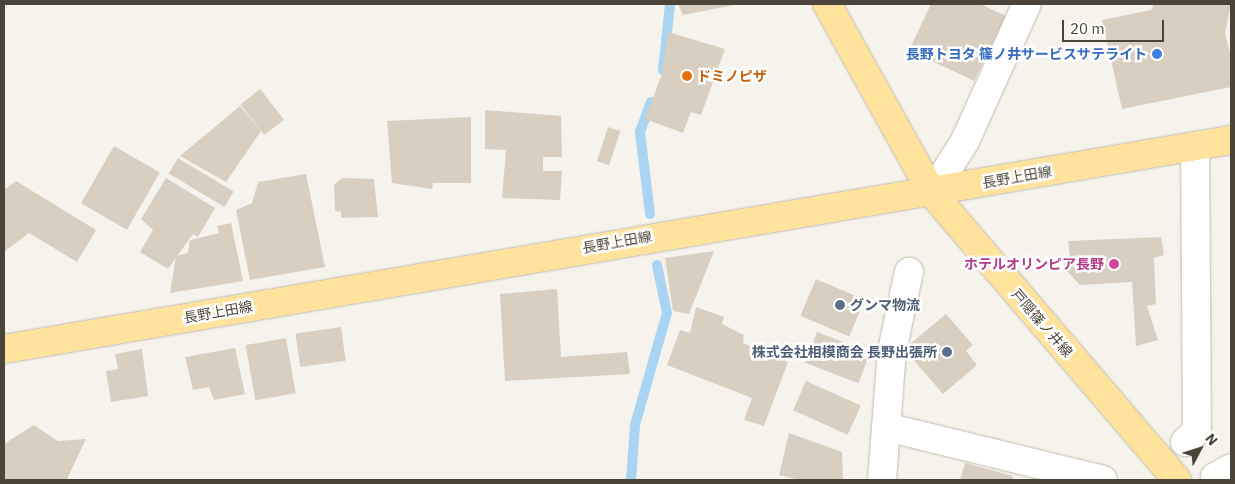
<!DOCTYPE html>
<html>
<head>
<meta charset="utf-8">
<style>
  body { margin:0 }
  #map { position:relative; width:1235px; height:484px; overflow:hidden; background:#f6f3ec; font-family:"IBM Plex Sans","Noto Sans JP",sans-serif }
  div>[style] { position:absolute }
  .stream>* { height:10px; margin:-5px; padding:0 5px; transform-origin:5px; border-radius:5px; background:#a9d4f2 }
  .building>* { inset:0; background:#d8cfc1; transform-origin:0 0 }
  .roads { filter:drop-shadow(0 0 1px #c2bbae) drop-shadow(0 0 1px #c2bbae) }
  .minor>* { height:28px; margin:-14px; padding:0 14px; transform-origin:14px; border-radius:14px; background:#fff }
  .major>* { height:28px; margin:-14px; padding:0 14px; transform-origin:14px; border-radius:14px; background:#ffe39c }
  .dots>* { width:14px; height:14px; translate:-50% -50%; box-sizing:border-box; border:2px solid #fff; border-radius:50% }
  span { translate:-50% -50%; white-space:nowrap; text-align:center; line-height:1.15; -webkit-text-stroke:5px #fff; paint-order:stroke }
  .shop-label { font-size:14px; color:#366cbe; font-weight:700 }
  .right { translate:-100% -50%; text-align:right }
  .food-label { font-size:14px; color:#c56008; font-weight:700 }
  .left { translate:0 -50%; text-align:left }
  .street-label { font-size:14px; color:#4b4439 }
  .hotel-label { font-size:14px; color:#b23c85; font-weight:700 }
  .service-label { font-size:14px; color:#4e5e75; font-weight:700 }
  .frame { position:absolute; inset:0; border:5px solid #4b4439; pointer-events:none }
  .north { position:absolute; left:1175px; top:424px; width:50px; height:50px; -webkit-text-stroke:4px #fff; paint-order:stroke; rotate:50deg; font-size:14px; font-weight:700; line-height:20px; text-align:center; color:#4b4439 }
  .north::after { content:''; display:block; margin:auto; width:18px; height:22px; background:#4b4439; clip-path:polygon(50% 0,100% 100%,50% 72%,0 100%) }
  .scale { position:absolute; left:1062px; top:20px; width:102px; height:22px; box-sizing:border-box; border:2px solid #4b4439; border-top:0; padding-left:6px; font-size:15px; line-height:18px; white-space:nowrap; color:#4b4439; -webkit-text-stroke:4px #fff; paint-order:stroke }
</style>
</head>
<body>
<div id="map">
  <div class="stream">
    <div style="left:663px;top:70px;width:66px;rotate:-83.9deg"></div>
    <div style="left:650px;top:214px;width:83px;rotate:-97deg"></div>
    <div style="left:640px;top:132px;width:32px;rotate:-70deg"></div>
    <div style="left:631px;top:480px;width:55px;rotate:-85.8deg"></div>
    <div style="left:635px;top:425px;width:116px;rotate:-74.1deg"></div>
    <div style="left:667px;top:313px;width:49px;rotate:-101.8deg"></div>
  </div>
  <div class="building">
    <div style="clip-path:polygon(678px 4px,734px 4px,734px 5px,683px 15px)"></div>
    <div style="clip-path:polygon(931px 4px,980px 4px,1006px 16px,974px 81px,909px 50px)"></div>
    <div style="clip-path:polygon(1154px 4px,1231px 4px,1225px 33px,1231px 57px,1231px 87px,1122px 109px,1102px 20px,1151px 10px)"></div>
    <div style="clip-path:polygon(668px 32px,725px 49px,701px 115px,691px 112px,683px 133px,645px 119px,662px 74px)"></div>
    <div style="left:260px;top:89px;width:39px;height:25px;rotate:52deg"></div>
    <div style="clip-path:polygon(240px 106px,261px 131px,226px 182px,180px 156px)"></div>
    <div style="clip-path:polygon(485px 110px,561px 116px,562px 157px,543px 157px,543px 171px,562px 171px,560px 200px,502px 198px,506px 150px,485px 149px)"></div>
    <div style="clip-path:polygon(471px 117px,471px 183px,433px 183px,432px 189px,392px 183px,387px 121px)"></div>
    <div style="left:608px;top:127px;width:13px;height:36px;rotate:18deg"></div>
    <div style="left:114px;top:146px;width:53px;height:66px;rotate:30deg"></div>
    <div style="left:178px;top:158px;width:65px;height:18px;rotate:31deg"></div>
    <div style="clip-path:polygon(306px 174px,325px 267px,250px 280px,236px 210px,252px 203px,258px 182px)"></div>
    <div style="clip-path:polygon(166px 178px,215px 208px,198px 237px,193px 234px,168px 269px,140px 252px,153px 230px,141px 219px)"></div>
    <div style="clip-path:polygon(342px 178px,374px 179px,378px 217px,341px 218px,341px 212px,335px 211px,334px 185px)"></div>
    <div style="clip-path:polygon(16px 181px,96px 230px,77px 262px,29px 233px,4px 252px,4px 190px)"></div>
    <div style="clip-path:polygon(231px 223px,243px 281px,170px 293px,176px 256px,188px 253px,190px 240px,219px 233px,217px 226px)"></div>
    <div style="clip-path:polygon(1161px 237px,1164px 255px,1154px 258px,1156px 304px,1147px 306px,1158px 340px,1136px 346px,1132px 282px,1080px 285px,1065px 269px,1063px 256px,1070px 256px,1068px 241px)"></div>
    <div style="clip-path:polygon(714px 251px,689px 314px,673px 311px,665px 258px)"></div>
    <div style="left:816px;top:279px;width:53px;height:40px;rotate:23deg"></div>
    <div style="clip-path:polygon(557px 289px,561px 357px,627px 352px,630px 374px,505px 381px,500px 294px)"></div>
    <div style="clip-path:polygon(696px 307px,724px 317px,722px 324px,744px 335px,743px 343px,788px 362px,764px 426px,744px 420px,752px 398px,667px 365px,680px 330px,690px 333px)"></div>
    <div style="clip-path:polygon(946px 314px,973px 345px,966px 351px,977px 365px,943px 394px,904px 349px)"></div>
    <div style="left:341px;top:327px;width:34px;height:46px;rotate:82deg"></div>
    <div style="left:817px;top:332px;width:57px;height:33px;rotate:21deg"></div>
    <div style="left:286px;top:338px;width:56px;height:41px;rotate:80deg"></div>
    <div style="clip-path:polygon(235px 348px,245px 394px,214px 400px,209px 387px,193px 390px,185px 357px)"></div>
    <div style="clip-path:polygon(142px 349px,148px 396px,111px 402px,106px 371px,118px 369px,115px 354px)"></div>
    <div style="left:806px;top:381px;width:60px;height:32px;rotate:24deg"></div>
    <div style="clip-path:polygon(34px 425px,58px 441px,86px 439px,67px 479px,4px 480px,4px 444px)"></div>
    <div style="clip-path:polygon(789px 433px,842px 452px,843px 480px,800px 480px,779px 475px)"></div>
    <div style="clip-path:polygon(965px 463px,1013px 476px,1012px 480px,960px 480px)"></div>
  </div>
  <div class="roads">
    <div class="minor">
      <div style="left:932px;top:193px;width:62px;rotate:-57.6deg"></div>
      <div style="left:965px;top:141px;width:150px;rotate:-65.7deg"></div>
      <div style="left:886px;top:427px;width:223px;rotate:13.7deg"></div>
      <div style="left:1185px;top:442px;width:16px;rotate:-43deg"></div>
      <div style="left:1197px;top:431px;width:285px;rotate:-90.4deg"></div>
      <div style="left:1215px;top:477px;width:18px;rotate:-29deg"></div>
      <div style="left:882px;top:480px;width:129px;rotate:-85.6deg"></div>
      <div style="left:892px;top:351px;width:81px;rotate:-77.9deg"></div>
    </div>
    <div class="major">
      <div style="left:827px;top:4px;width:216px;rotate:60.9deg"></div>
      <div style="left:932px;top:193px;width:377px;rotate:49.5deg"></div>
      <div style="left:4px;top:349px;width:1245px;rotate:-9.67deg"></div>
    </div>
  </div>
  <div class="dots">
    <div style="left:1157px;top:54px;background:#3f7fe0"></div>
    <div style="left:687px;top:76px;background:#e8710a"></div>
    <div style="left:1114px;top:264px;background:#d1479c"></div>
    <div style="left:840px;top:305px;background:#5c6f8a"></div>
    <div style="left:947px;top:352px;background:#5c6f8a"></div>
  </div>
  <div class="shop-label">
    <span class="right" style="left:1147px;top:54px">長野トヨタ 篠ノ井サービスサテライト</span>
  </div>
  <div class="food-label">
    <span class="left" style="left:697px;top:76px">ドミノピザ</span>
  </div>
  <div class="street-label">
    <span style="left:1017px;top:177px;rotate:-10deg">長野上田線</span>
    <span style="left:617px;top:242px;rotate:-10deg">長野上田線</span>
    <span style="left:218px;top:312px;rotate:-10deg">長野上田線</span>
    <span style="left:1042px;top:323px;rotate:49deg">戸隠篠ノ井線</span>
  </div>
  <div class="hotel-label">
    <span class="right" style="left:1104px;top:264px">ホテルオリンピア長野</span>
  </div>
  <div class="service-label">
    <span class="left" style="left:850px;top:305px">グンマ物流</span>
    <span class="right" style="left:937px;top:352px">株式会社相模商会 長野出張所</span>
  </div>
  <div class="frame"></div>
  <div class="north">N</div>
  <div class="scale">20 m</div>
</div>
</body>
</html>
